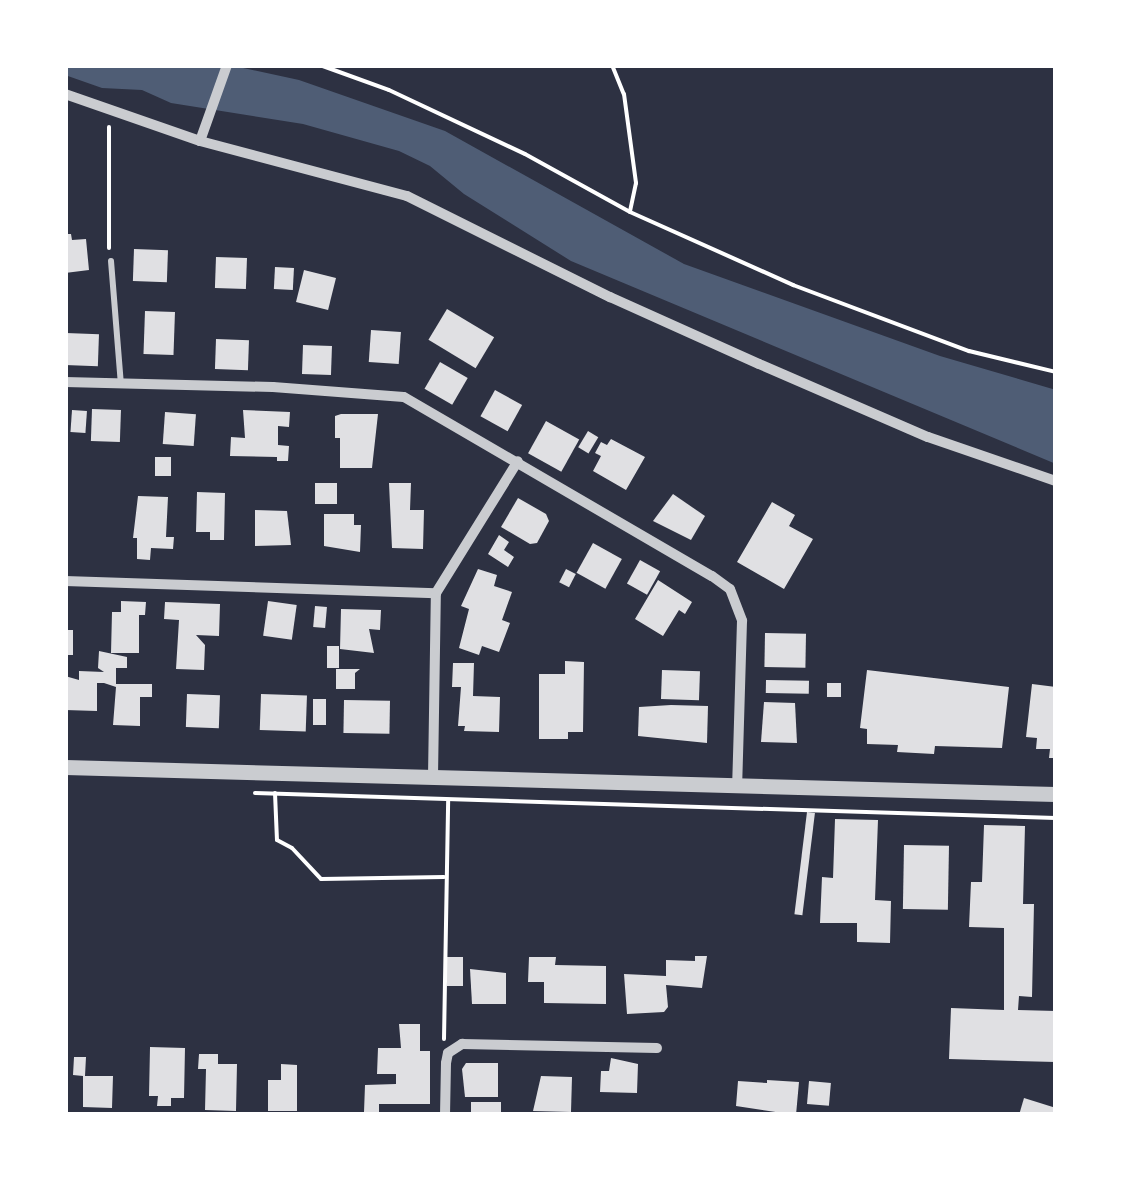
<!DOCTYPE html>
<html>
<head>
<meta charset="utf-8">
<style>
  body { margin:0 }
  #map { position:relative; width:1121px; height:1180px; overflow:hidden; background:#2d3142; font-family:"Source Sans 3",sans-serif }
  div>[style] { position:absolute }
  .water>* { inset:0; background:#4f5d75 }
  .building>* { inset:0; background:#e0e0e3; transform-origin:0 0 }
  .path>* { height:4px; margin:-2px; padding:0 2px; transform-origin:2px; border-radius:2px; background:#fff }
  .service>* { height:6px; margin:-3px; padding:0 3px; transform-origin:3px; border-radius:3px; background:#caccd0 }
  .minor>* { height:10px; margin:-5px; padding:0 5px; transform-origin:5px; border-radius:5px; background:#caccd0 }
  .tertiary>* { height:15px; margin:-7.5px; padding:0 7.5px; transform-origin:7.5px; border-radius:7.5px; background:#caccd0 }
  span { translate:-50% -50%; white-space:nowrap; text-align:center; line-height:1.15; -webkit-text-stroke:8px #fff; paint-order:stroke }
  .frame { position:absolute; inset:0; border:68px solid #fff; pointer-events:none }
</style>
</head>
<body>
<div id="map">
  <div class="water">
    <div style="clip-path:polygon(65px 65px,229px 65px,299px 80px,445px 131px,684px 264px,940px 356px,1056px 390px,1056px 464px,571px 261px,464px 194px,430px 166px,399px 151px,303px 124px,171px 103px,142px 90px,102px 88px,65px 75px)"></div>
  </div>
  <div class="building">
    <div style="clip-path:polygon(65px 234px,71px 234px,72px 240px,86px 239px,89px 270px,65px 273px)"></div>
    <div style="left:134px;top:249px;width:34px;height:32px;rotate:2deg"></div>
    <div style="left:216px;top:257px;width:31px;height:31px;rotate:2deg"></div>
    <div style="left:275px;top:267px;width:19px;height:22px;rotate:3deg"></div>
    <div style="left:304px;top:270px;width:33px;height:33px;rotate:14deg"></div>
    <div style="left:447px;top:309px;width:55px;height:36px;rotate:31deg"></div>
    <div style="left:145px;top:311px;width:30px;height:43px;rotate:2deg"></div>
    <div style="left:371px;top:330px;width:30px;height:32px;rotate:4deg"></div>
    <div style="left:66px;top:333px;width:33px;height:32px;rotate:2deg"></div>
    <div style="left:216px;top:339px;width:33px;height:30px;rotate:2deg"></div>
    <div style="left:303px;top:345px;width:29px;height:29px;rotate:2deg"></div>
    <div style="left:440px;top:362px;width:32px;height:31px;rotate:30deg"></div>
    <div style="left:495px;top:390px;width:31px;height:30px;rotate:29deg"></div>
    <div style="left:92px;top:409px;width:29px;height:32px;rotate:2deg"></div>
    <div style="left:72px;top:410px;width:15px;height:22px;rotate:4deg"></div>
    <div style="clip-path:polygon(243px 410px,290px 412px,289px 427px,278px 426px,278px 445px,289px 446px,288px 461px,277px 461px,277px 457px,230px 456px,231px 437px,245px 438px)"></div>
    <div style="left:165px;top:412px;width:31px;height:32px;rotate:4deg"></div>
    <div style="clip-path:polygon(341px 414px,378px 414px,372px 468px,340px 468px,340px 438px,335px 438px,335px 416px)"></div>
    <div style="left:546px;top:421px;width:38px;height:37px;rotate:29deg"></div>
    <div style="left:588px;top:431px;width:12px;height:19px;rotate:31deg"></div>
    <div style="clip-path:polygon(611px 439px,645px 457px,626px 490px,593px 471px,601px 456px,595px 453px,601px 442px,607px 445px)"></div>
    <div style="left:155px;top:457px;width:16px;height:19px"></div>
    <div style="left:315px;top:483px;width:22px;height:21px"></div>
    <div style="clip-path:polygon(389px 483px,411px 483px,410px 510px,424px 510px,423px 549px,392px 548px)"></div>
    <div style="clip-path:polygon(197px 492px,225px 493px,224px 540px,210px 540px,210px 532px,196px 532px)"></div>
    <div style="clip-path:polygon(673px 494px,705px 516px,691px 540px,653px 521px)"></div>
    <div style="clip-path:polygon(138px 496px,168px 497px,166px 537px,174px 537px,173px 549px,151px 548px,150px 560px,137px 559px,137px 538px,133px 538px)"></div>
    <div style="clip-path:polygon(518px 498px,546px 514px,549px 521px,537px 543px,530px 544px,501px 527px)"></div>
    <div style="clip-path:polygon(772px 502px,795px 515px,789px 526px,813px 539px,784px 589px,737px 562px)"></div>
    <div style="clip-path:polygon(255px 510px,287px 511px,291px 545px,255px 546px)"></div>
    <div style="clip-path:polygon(324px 514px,354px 514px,354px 525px,361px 525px,360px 552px,324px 546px)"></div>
    <div style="clip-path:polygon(499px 535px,509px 542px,504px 550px,514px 557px,508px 567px,488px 554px)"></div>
    <div style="left:593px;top:543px;width:33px;height:34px;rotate:29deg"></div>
    <div style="left:640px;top:560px;width:23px;height:27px;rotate:29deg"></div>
    <div style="clip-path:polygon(478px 569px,497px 575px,494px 586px,512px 592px,502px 620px,510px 623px,499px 652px,482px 646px,479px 655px,459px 648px,469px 609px,461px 606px)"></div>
    <div style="left:566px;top:569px;width:11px;height:15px;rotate:27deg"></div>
    <div style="clip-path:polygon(658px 580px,692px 602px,685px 614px,679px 610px,663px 636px,635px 619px)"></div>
    <div style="clip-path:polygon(121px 601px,146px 602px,145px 615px,139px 615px,139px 653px,111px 653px,112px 612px,121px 612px)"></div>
    <div style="left:268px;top:601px;width:29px;height:35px;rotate:8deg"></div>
    <div style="clip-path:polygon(165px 602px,220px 604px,219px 636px,196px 635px,205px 645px,204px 670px,176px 669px,179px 620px,164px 619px)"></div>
    <div style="left:315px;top:606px;width:12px;height:21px;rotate:5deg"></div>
    <div style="clip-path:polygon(341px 609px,381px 610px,380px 630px,369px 629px,374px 653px,340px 649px)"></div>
    <div style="left:65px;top:630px;width:8px;height:25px"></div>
    <div style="left:765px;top:633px;width:41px;height:34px;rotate:1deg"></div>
    <div style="left:327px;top:646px;width:12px;height:22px"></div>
    <div style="clip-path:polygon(99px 651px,127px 657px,127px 668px,116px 668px,116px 684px,152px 684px,152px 697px,140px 697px,140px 726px,113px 725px,116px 687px,104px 683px,97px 683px,97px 711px,65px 710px,65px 676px,79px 680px,79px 671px,104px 672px,98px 668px)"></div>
    <div style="clip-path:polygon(565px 661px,584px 662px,583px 732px,568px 732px,568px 739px,539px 739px,539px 674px,565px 674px)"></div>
    <div style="clip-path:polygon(453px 663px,474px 663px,473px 696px,500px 697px,499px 732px,464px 731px,465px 726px,458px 726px,461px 687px,452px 687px)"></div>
    <div style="clip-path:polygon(336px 669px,360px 669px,355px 673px,355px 689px,336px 689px)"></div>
    <div style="left:662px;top:670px;width:38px;height:29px;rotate:2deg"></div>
    <div style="clip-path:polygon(867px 670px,1009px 687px,1002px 748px,935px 746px,934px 754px,897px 752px,898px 745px,867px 744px,867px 729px,860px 728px)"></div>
    <div style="left:766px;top:680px;width:43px;height:13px;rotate:1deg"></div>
    <div style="left:827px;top:683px;width:14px;height:14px"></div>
    <div style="clip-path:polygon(1032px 684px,1056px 687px,1056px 758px,1049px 758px,1050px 749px,1036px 749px,1037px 738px,1026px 737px)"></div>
    <div style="left:187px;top:694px;width:33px;height:33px;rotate:2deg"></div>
    <div style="left:261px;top:694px;width:46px;height:36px;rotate:2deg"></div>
    <div style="left:313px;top:699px;width:13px;height:26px"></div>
    <div style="left:344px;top:700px;width:46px;height:33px;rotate:1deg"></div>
    <div style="clip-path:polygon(764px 702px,795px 703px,797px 743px,761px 742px)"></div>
    <div style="clip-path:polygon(671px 705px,708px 706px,707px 743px,638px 736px,639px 707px)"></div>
    <div style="left:807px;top:812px;width:8px;height:103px;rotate:7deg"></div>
    <div style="clip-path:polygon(835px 819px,878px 820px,875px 900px,891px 901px,890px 943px,857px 942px,857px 923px,820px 923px,822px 877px,833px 878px)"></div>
    <div style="clip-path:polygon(984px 825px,1025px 826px,1023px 904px,1034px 904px,1032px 997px,1019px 996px,1018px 1010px,1056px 1011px,1056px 1062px,949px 1059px,951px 1008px,1004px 1010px,1004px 928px,969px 927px,971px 882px,982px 882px)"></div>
    <div style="left:904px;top:845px;width:45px;height:64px;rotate:1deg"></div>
    <div style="clip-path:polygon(695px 956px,707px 956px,702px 988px,666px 985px,668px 1007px,664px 1012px,627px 1014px,624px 974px,666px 976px,666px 960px,695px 961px)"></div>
    <div style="left:447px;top:957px;width:16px;height:29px"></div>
    <div style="clip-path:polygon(529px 957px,556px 957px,555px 965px,606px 966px,606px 1004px,544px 1003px,544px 982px,528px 982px)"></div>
    <div style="clip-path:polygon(470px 969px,506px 973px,506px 1004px,472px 1004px)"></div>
    <div style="clip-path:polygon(399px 1024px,420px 1024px,420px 1051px,430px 1051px,430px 1104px,379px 1104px,379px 1113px,364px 1112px,365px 1085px,396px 1084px,396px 1074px,377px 1074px,378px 1048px,401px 1048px)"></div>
    <div style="clip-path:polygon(150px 1047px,185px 1048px,184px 1098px,171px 1098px,171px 1106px,157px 1106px,158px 1096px,149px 1096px)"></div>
    <div style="clip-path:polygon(199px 1054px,218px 1054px,218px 1064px,237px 1064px,236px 1111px,205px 1110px,206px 1069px,198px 1069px)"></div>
    <div style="clip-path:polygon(74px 1057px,86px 1057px,85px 1076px,113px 1076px,112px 1108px,83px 1107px,83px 1076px,73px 1075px)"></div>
    <div style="clip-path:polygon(611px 1058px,638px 1064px,637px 1093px,600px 1092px,601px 1071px,609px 1071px)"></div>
    <div style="clip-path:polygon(466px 1063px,498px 1063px,498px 1097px,465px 1097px,462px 1069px)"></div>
    <div style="clip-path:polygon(281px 1064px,297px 1065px,297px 1111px,268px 1111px,268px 1080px,281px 1080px)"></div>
    <div style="clip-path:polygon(541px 1076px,572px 1077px,571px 1112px,533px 1111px)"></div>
    <div style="clip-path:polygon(767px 1080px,799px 1082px,796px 1115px,736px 1106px,738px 1081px,767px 1083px)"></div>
    <div style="left:809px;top:1081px;width:22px;height:23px;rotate:5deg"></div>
    <div style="clip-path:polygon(1024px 1098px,1056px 1108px,1056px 1115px,1019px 1115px)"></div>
    <div style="left:471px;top:1102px;width:30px;height:13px"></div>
  </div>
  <div class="path">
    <div style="left:320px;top:65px;width:73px;rotate:19.9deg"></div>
    <div style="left:389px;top:90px;width:150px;rotate:25.2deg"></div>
    <div style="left:525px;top:154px;width:120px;rotate:28.9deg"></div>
    <div style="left:630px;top:212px;width:179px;rotate:24.1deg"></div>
    <div style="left:793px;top:285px;width:188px;rotate:20.6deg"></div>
    <div style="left:969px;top:351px;width:89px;rotate:13.6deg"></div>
    <div style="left:612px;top:65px;width:31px;rotate:68deg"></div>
    <div style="left:624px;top:94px;width:90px;rotate:82.3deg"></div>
    <div style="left:636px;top:183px;width:29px;rotate:102deg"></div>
    <div style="left:109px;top:127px;width:121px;rotate:90deg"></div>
    <div style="left:255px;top:793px;width:801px;rotate:1.79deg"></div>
    <div style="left:275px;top:793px;width:47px;rotate:87.6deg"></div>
    <div style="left:277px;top:840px;width:17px;rotate:28deg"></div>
    <div style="left:292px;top:848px;width:42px;rotate:46.9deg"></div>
    <div style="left:321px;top:879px;width:123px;rotate:-0.9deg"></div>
    <div style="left:444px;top:1039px;width:239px;rotate:-89deg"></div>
  </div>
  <div class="service">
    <div style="left:111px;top:261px;width:123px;rotate:85.4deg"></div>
  </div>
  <div class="minor">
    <div style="left:65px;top:94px;width:143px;rotate:19.2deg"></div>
    <div style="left:200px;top:141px;width:214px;rotate:14.9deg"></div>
    <div style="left:407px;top:196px;width:227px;rotate:26.5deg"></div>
    <div style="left:610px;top:297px;width:163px;rotate:24.2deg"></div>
    <div style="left:759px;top:364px;width:184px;rotate:23.4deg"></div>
    <div style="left:928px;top:437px;width:135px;rotate:19deg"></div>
    <div style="left:200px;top:141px;width:81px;rotate:-70.4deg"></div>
    <div style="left:65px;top:382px;width:208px;rotate:1.4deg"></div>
    <div style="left:273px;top:387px;width:131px;rotate:4.4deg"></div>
    <div style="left:404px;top:397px;width:356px;rotate:30.2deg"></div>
    <div style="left:712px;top:576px;width:22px;rotate:36deg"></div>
    <div style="left:730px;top:589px;width:34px;rotate:69deg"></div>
    <div style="left:742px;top:621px;width:164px;rotate:91.7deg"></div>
    <div style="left:65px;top:581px;width:371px;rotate:1.9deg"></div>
    <div style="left:433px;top:776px;width:183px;rotate:-89.1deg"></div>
    <div style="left:436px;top:593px;width:155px;rotate:-58.2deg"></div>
    <div style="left:445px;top:1115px;width:52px;rotate:-88.9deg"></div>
    <div style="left:446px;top:1063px;width:10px;rotate:-79deg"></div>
    <div style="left:448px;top:1053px;width:17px;rotate:-33deg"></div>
    <div style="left:462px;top:1044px;width:195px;rotate:1.2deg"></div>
  </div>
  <div class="tertiary">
    <div style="left:65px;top:767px;width:991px;rotate:1.56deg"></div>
  </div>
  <div class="frame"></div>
</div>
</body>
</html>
